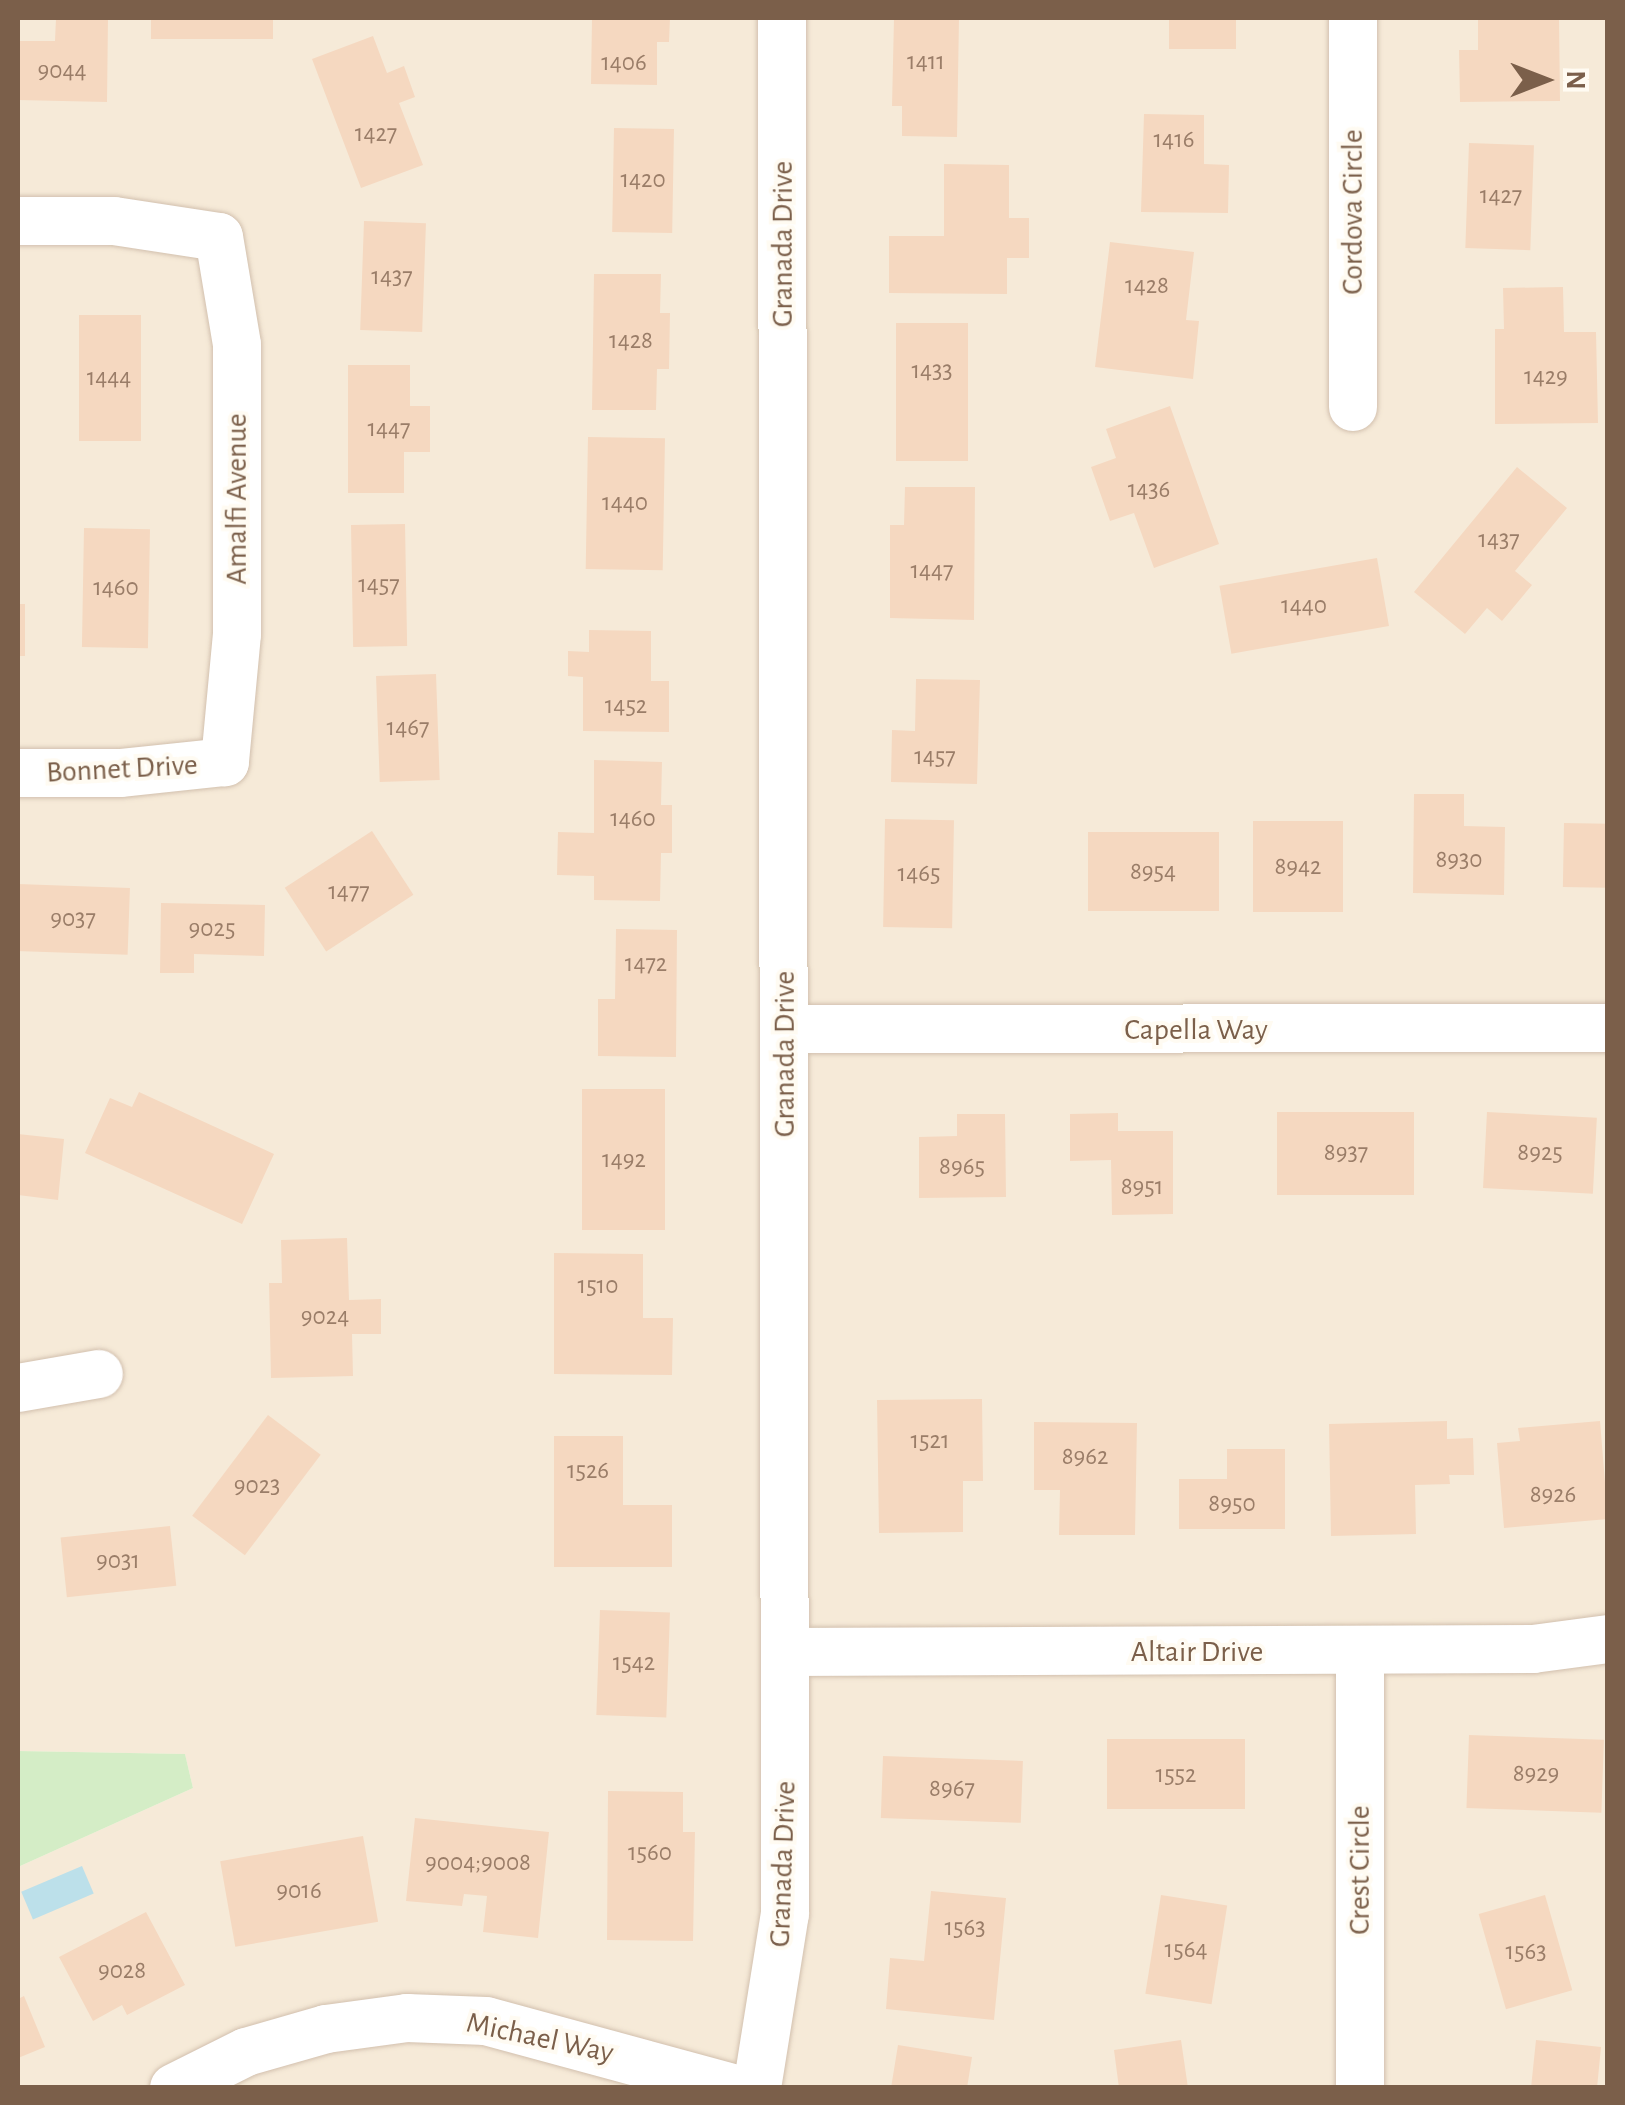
<!DOCTYPE html>
<html>
<head>
<meta charset="utf-8">
<style>
  body { margin:0 }
  #map { position:relative; width:1625px; height:2105px; overflow:hidden; background:#fef7ea; font-family:"Alegreya Sans",sans-serif }
  div>[style] { position:absolute }
  .residential>* { inset:0; background:#f6ead8 }
  .green>* { inset:0; background:#d4edc6 }
  .water>* { inset:0; background:#bce0ea; transform-origin:0 0 }
  .building>* { inset:0; background:#f5d8c0; transform-origin:0 0 }
  .roads { filter:drop-shadow(0 0 2px #d2c0ae) drop-shadow(0 0 2px #d2c0ae) }
  .minor>* { height:48px; margin:-24px; padding:0 24px; transform-origin:24px; border-radius:24px; background:#fff }
  span { translate:-50% -50%; white-space:nowrap; text-align:center; line-height:1.15; -webkit-text-stroke:8px #fffbf2; paint-order:stroke }
  .number-label { font-size:25px; color:#9a7d68 }
  .number-label span { -webkit-text-stroke-width:0 }
  .street-label { font-size:30px; color:#7b5f4a }
  .frame { position:absolute; inset:0; border:20px solid #7b5f4a; pointer-events:none }
  .north { position:absolute; left:1495px; top:30px; width:100px; height:100px; -webkit-text-stroke:8px #fffbf2; paint-order:stroke; rotate:90deg; font-size:28px; font-weight:700; line-height:40px; text-align:center; color:#7b5f4a }
  .north::after { content:''; display:block; margin:auto; width:35px; height:45px; background:#7b5f4a; clip-path:polygon(50% 0,100% 100%,50% 72%,0 100%) }
</style>
</head>
<body>
<div id="map">
  <div class="residential">
    <div style="clip-path:polygon(18px 18px,1607px 18px,1607px 2087px,18px 2087px,18px 1867px,193px 1788px,185px 1754px,18px 1751px)"></div>
  </div>
  <div class="green">
    <div style="clip-path:polygon(18px 1751px,185px 1754px,193px 1788px,18px 1867px)"></div>
  </div>
  <div class="water">
    <div style="left:82px;top:1866px;width:30px;height:66px;rotate:67deg"></div>
  </div>
  <div class="building">
    <div style="clip-path:polygon(56px 18px,108px 18px,107px 102px,18px 100px,18px 41px,55px 41px)"></div>
    <div style="left:151px;top:18px;width:122px;height:21px"></div>
    <div style="clip-path:polygon(592px 18px,670px 18px,669px 42px,657px 42px,657px 85px,591px 84px)"></div>
    <div style="clip-path:polygon(894px 18px,959px 18px,957px 137px,902px 136px,902px 106px,892px 106px)"></div>
    <div style="left:1169px;top:18px;width:67px;height:31px"></div>
    <div style="clip-path:polygon(1478px 18px,1559px 18px,1560px 101px,1460px 102px,1459px 50px,1478px 50px)"></div>
    <div style="clip-path:polygon(373px 36px,387px 73px,404px 66px,415px 97px,399px 103px,423px 165px,361px 188px,312px 59px)"></div>
    <div style="clip-path:polygon(1144px 114px,1204px 115px,1204px 164px,1229px 165px,1228px 213px,1141px 212px)"></div>
    <div style="left:614px;top:128px;width:60px;height:104px;rotate:1deg"></div>
    <div style="left:1469px;top:143px;width:65px;height:105px;rotate:2deg"></div>
    <div style="clip-path:polygon(944px 164px,1009px 165px,1009px 218px,1029px 218px,1029px 258px,1007px 258px,1007px 294px,889px 293px,889px 236px,944px 236px)"></div>
    <div style="left:364px;top:221px;width:62px;height:109px;rotate:2deg"></div>
    <div style="clip-path:polygon(1110px 242px,1194px 252px,1186px 320px,1199px 321px,1193px 379px,1095px 367px)"></div>
    <div style="clip-path:polygon(594px 274px,661px 274px,660px 313px,670px 313px,669px 369px,657px 369px,656px 410px,592px 410px)"></div>
    <div style="clip-path:polygon(1563px 287px,1564px 332px,1596px 332px,1598px 423px,1495px 424px,1495px 329px,1504px 329px,1503px 288px)"></div>
    <div style="left:79px;top:315px;width:62px;height:126px"></div>
    <div style="left:896px;top:323px;width:72px;height:138px"></div>
    <div style="clip-path:polygon(348px 365px,410px 365px,410px 406px,430px 406px,430px 452px,404px 452px,404px 493px,348px 493px)"></div>
    <div style="clip-path:polygon(1170px 406px,1219px 544px,1154px 568px,1134px 513px,1110px 521px,1091px 467px,1116px 458px,1106px 429px)"></div>
    <div style="left:588px;top:437px;width:77px;height:132px;rotate:1deg"></div>
    <div style="clip-path:polygon(1517px 467px,1567px 508px,1515px 571px,1532px 585px,1502px 621px,1487px 608px,1465px 634px,1414px 592px)"></div>
    <div style="clip-path:polygon(905px 487px,975px 487px,974px 620px,890px 618px,890px 525px,904px 525px)"></div>
    <div style="left:405px;top:524px;width:122px;height:54px;rotate:89deg"></div>
    <div style="left:84px;top:528px;width:66px;height:119px;rotate:1deg"></div>
    <div style="left:1377px;top:558px;width:69px;height:160px;rotate:80deg"></div>
    <div style="left:18px;top:604px;width:7px;height:52px"></div>
    <div style="clip-path:polygon(589px 630px,651px 631px,651px 681px,669px 681px,669px 732px,583px 731px,583px 677px,568px 676px,568px 651px,589px 652px)"></div>
    <div style="left:436px;top:674px;width:106px;height:60px;rotate:88deg"></div>
    <div style="clip-path:polygon(916px 679px,980px 680px,977px 784px,891px 782px,892px 730px,915px 731px)"></div>
    <div style="clip-path:polygon(594px 760px,662px 762px,661px 805px,672px 805px,672px 853px,661px 853px,660px 901px,594px 900px,594px 876px,557px 875px,558px 832px,594px 833px)"></div>
    <div style="clip-path:polygon(1414px 794px,1464px 794px,1464px 826px,1505px 827px,1504px 895px,1413px 893px)"></div>
    <div style="left:885px;top:819px;width:69px;height:108px;rotate:1deg"></div>
    <div style="left:1343px;top:821px;width:91px;height:90px;rotate:90deg"></div>
    <div style="left:1564px;top:823px;width:44px;height:64px;rotate:1deg"></div>
    <div style="left:372px;top:831px;width:76px;height:104px;rotate:57deg"></div>
    <div style="left:1088px;top:832px;width:131px;height:79px"></div>
    <div style="left:18px;top:884px;width:112px;height:67px;rotate:2deg"></div>
    <div style="clip-path:polygon(161px 903px,265px 905px,264px 956px,194px 954px,194px 973px,160px 973px)"></div>
    <div style="clip-path:polygon(616px 929px,677px 930px,676px 1057px,598px 1056px,598px 999px,615px 999px)"></div>
    <div style="left:665px;top:1089px;width:141px;height:83px;rotate:90deg"></div>
    <div style="clip-path:polygon(139px 1092px,274px 1154px,242px 1224px,85px 1153px,110px 1098px,132px 1107px)"></div>
    <div style="left:1277px;top:1112px;width:137px;height:83px"></div>
    <div style="left:1487px;top:1112px;width:110px;height:76px;rotate:3deg"></div>
    <div style="clip-path:polygon(1118px 1113px,1118px 1131px,1173px 1131px,1173px 1214px,1112px 1215px,1111px 1160px,1070px 1161px,1070px 1114px)"></div>
    <div style="clip-path:polygon(957px 1114px,1005px 1114px,1006px 1197px,919px 1198px,919px 1137px,957px 1136px)"></div>
    <div style="clip-path:polygon(18px 1134px,64px 1139px,58px 1200px,18px 1195px)"></div>
    <div style="clip-path:polygon(347px 1238px,349px 1300px,381px 1299px,381px 1334px,352px 1334px,353px 1376px,271px 1378px,269px 1283px,282px 1283px,281px 1240px)"></div>
    <div style="clip-path:polygon(554px 1253px,643px 1254px,643px 1318px,673px 1318px,672px 1375px,554px 1374px)"></div>
    <div style="clip-path:polygon(982px 1399px,983px 1481px,963px 1481px,963px 1532px,879px 1533px,877px 1400px)"></div>
    <div style="left:268px;top:1415px;width:66px;height:126px;rotate:37deg"></div>
    <div style="clip-path:polygon(1447px 1421px,1447px 1439px,1473px 1438px,1474px 1475px,1449px 1475px,1450px 1484px,1415px 1485px,1416px 1534px,1331px 1536px,1329px 1424px)"></div>
    <div style="clip-path:polygon(1600px 1421px,1608px 1519px,1504px 1528px,1497px 1443px,1520px 1441px,1518px 1428px)"></div>
    <div style="clip-path:polygon(1034px 1422px,1137px 1423px,1135px 1535px,1059px 1535px,1060px 1490px,1034px 1490px)"></div>
    <div style="clip-path:polygon(554px 1436px,623px 1436px,623px 1505px,672px 1505px,672px 1567px,554px 1567px)"></div>
    <div style="clip-path:polygon(1227px 1449px,1285px 1449px,1285px 1529px,1179px 1529px,1179px 1479px,1227px 1479px)"></div>
    <div style="left:170px;top:1526px;width:60px;height:110px;rotate:84deg"></div>
    <div style="left:600px;top:1610px;width:70px;height:105px;rotate:2deg"></div>
    <div style="left:1469px;top:1735px;width:135px;height:73px;rotate:2deg"></div>
    <div style="left:1245px;top:1739px;width:70px;height:138px;rotate:90deg"></div>
    <div style="left:883px;top:1756px;width:140px;height:62px;rotate:2deg"></div>
    <div style="clip-path:polygon(608px 1791px,683px 1792px,683px 1832px,695px 1832px,693px 1941px,607px 1940px)"></div>
    <div style="clip-path:polygon(415px 1818px,549px 1832px,538px 1938px,483px 1932px,487px 1896px,464px 1894px,462px 1906px,406px 1901px)"></div>
    <div style="left:363px;top:1836px;width:87px;height:145px;rotate:80deg"></div>
    <div style="clip-path:polygon(931px 1891px,1006px 1898px,994px 2020px,886px 2009px,890px 1958px,924px 1961px)"></div>
    <div style="left:1161px;top:1895px;width:67px;height:100px;rotate:9deg"></div>
    <div style="left:1545px;top:1895px;width:99px;height:69px;rotate:74deg"></div>
    <div style="clip-path:polygon(146px 1912px,185px 1985px,127px 2015px,122px 2005px,93px 2021px,59px 1957px)"></div>
    <div style="clip-path:polygon(24px 1996px,45px 2047px,18px 2058px,18px 1999px)"></div>
    <div style="clip-path:polygon(1181px 2040px,1188px 2088px,1119px 2088px,1114px 2050px)"></div>
    <div style="clip-path:polygon(1536px 2040px,1601px 2047px,1597px 2088px,1531px 2088px)"></div>
    <div style="clip-path:polygon(898px 2045px,972px 2057px,967px 2088px,891px 2088px)"></div>
  </div>
  <div class="roads">
    <div class="minor">
      <div style="left:1353px;top:18px;width:389px;rotate:90deg"></div>
      <div style="left:18px;top:221px;width:96px"></div>
      <div style="left:114px;top:221px;width:106px;rotate:8.7deg"></div>
      <div style="left:219px;top:237px;width:109px;rotate:80.5deg"></div>
      <div style="left:237px;top:345px;width:289px;rotate:90deg"></div>
      <div style="left:237px;top:634px;width:129px;rotate:95.4deg"></div>
      <div style="left:225px;top:762px;width:106px;rotate:174deg"></div>
      <div style="left:120px;top:773px;width:102px;rotate:180deg"></div>
      <div style="left:785px;top:1029px;width:823px;rotate:-0.07deg"></div>
      <div style="left:18px;top:1388px;width:82px;rotate:-9.8deg"></div>
      <div style="left:786px;top:1652px;width:747px;rotate:-0.23deg"></div>
      <div style="left:1533px;top:1649px;width:76px;rotate:-7.6deg"></div>
      <div style="left:1360px;top:1652px;width:436px;rotate:90deg"></div>
      <div style="left:174px;top:2088px;width:80px;rotate:-26.6deg"></div>
      <div style="left:246px;top:2052px;width:83px;rotate:-16deg"></div>
      <div style="left:326px;top:2029px;width:82px;rotate:-7.7deg"></div>
      <div style="left:407px;top:2018px;width:79px;rotate:2.2deg"></div>
      <div style="left:486px;top:2021px;width:256px;rotate:15.2deg"></div>
      <div style="left:757px;top:2088px;width:176px;rotate:-80.9deg"></div>
      <div style="left:785px;top:1914px;width:1896px;rotate:-90.09deg"></div>
    </div>
  </div>
  <div class="number-label">
    <span style="left:926px;top:62px">1411</span>
    <span style="left:624px;top:63px">1406</span>
    <span style="left:62px;top:71px">9044</span>
    <span style="left:376px;top:134px">1427</span>
    <span style="left:1174px;top:140px">1416</span>
    <span style="left:643px;top:180px">1420</span>
    <span style="left:1501px;top:196px">1427</span>
    <span style="left:392px;top:277px">1437</span>
    <span style="left:1147px;top:286px">1428</span>
    <span style="left:631px;top:341px">1428</span>
    <span style="left:932px;top:371px">1433</span>
    <span style="left:1546px;top:377px">1429</span>
    <span style="left:109px;top:378px">1444</span>
    <span style="left:389px;top:429px">1447</span>
    <span style="left:1149px;top:490px">1436</span>
    <span style="left:625px;top:503px">1440</span>
    <span style="left:1499px;top:540px">1437</span>
    <span style="left:932px;top:571px">1447</span>
    <span style="left:379px;top:585px">1457</span>
    <span style="left:116px;top:588px">1460</span>
    <span style="left:1304px;top:606px">1440</span>
    <span style="left:626px;top:706px">1452</span>
    <span style="left:408px;top:728px">1467</span>
    <span style="left:935px;top:757px">1457</span>
    <span style="left:633px;top:819px">1460</span>
    <span style="left:1459px;top:860px">8930</span>
    <span style="left:1298px;top:867px">8942</span>
    <span style="left:1153px;top:872px">8954</span>
    <span style="left:919px;top:874px">1465</span>
    <span style="left:349px;top:892px">1477</span>
    <span style="left:73px;top:919px">9037</span>
    <span style="left:212px;top:929px">9025</span>
    <span style="left:646px;top:964px">1472</span>
    <span style="left:1346px;top:1153px">8937</span>
    <span style="left:1540px;top:1153px">8925</span>
    <span style="left:624px;top:1160px">1492</span>
    <span style="left:962px;top:1167px">8965</span>
    <span style="left:1142px;top:1187px">8951</span>
    <span style="left:598px;top:1286px">1510</span>
    <span style="left:325px;top:1317px">9024</span>
    <span style="left:930px;top:1441px">1521</span>
    <span style="left:1085px;top:1457px">8962</span>
    <span style="left:588px;top:1471px">1526</span>
    <span style="left:257px;top:1486px">9023</span>
    <span style="left:1553px;top:1495px">8926</span>
    <span style="left:1232px;top:1504px">8950</span>
    <span style="left:118px;top:1561px">9031</span>
    <span style="left:634px;top:1663px">1542</span>
    <span style="left:1536px;top:1774px">8929</span>
    <span style="left:1176px;top:1775px">1552</span>
    <span style="left:952px;top:1789px">8967</span>
    <span style="left:650px;top:1853px">1560</span>
    <span style="left:478px;top:1863px">9004;9008</span>
    <span style="left:299px;top:1891px">9016</span>
    <span style="left:965px;top:1928px">1563</span>
    <span style="left:1186px;top:1950px">1564</span>
    <span style="left:1526px;top:1952px">1563</span>
    <span style="left:122px;top:1971px">9028</span>
  </div>
  <div class="street-label">
    <span style="left:1353px;top:212px;rotate:-90deg">Cordova Circle</span>
    <span style="left:783px;top:244px;rotate:-90deg">Granada Drive</span>
    <span style="left:237px;top:499px;rotate:-90deg">Amalfi Avenue</span>
    <span style="left:122px;top:769px;rotate:-3deg">Bonnet Drive</span>
    <span style="left:1196px;top:1030px">Capella Way</span>
    <span style="left:785px;top:1054px;rotate:-90deg">Granada Drive</span>
    <span style="left:1197px;top:1652px">Altair Drive</span>
    <span style="left:783px;top:1864px;rotate:-88deg">Granada Drive</span>
    <span style="left:1360px;top:1870px;rotate:-90deg">Crest Circle</span>
    <span style="left:540px;top:2038px;rotate:12deg">Michael Way</span>
  </div>
  <div class="frame"></div>
  <div class="north">N</div>
</div>
</body>
</html>
